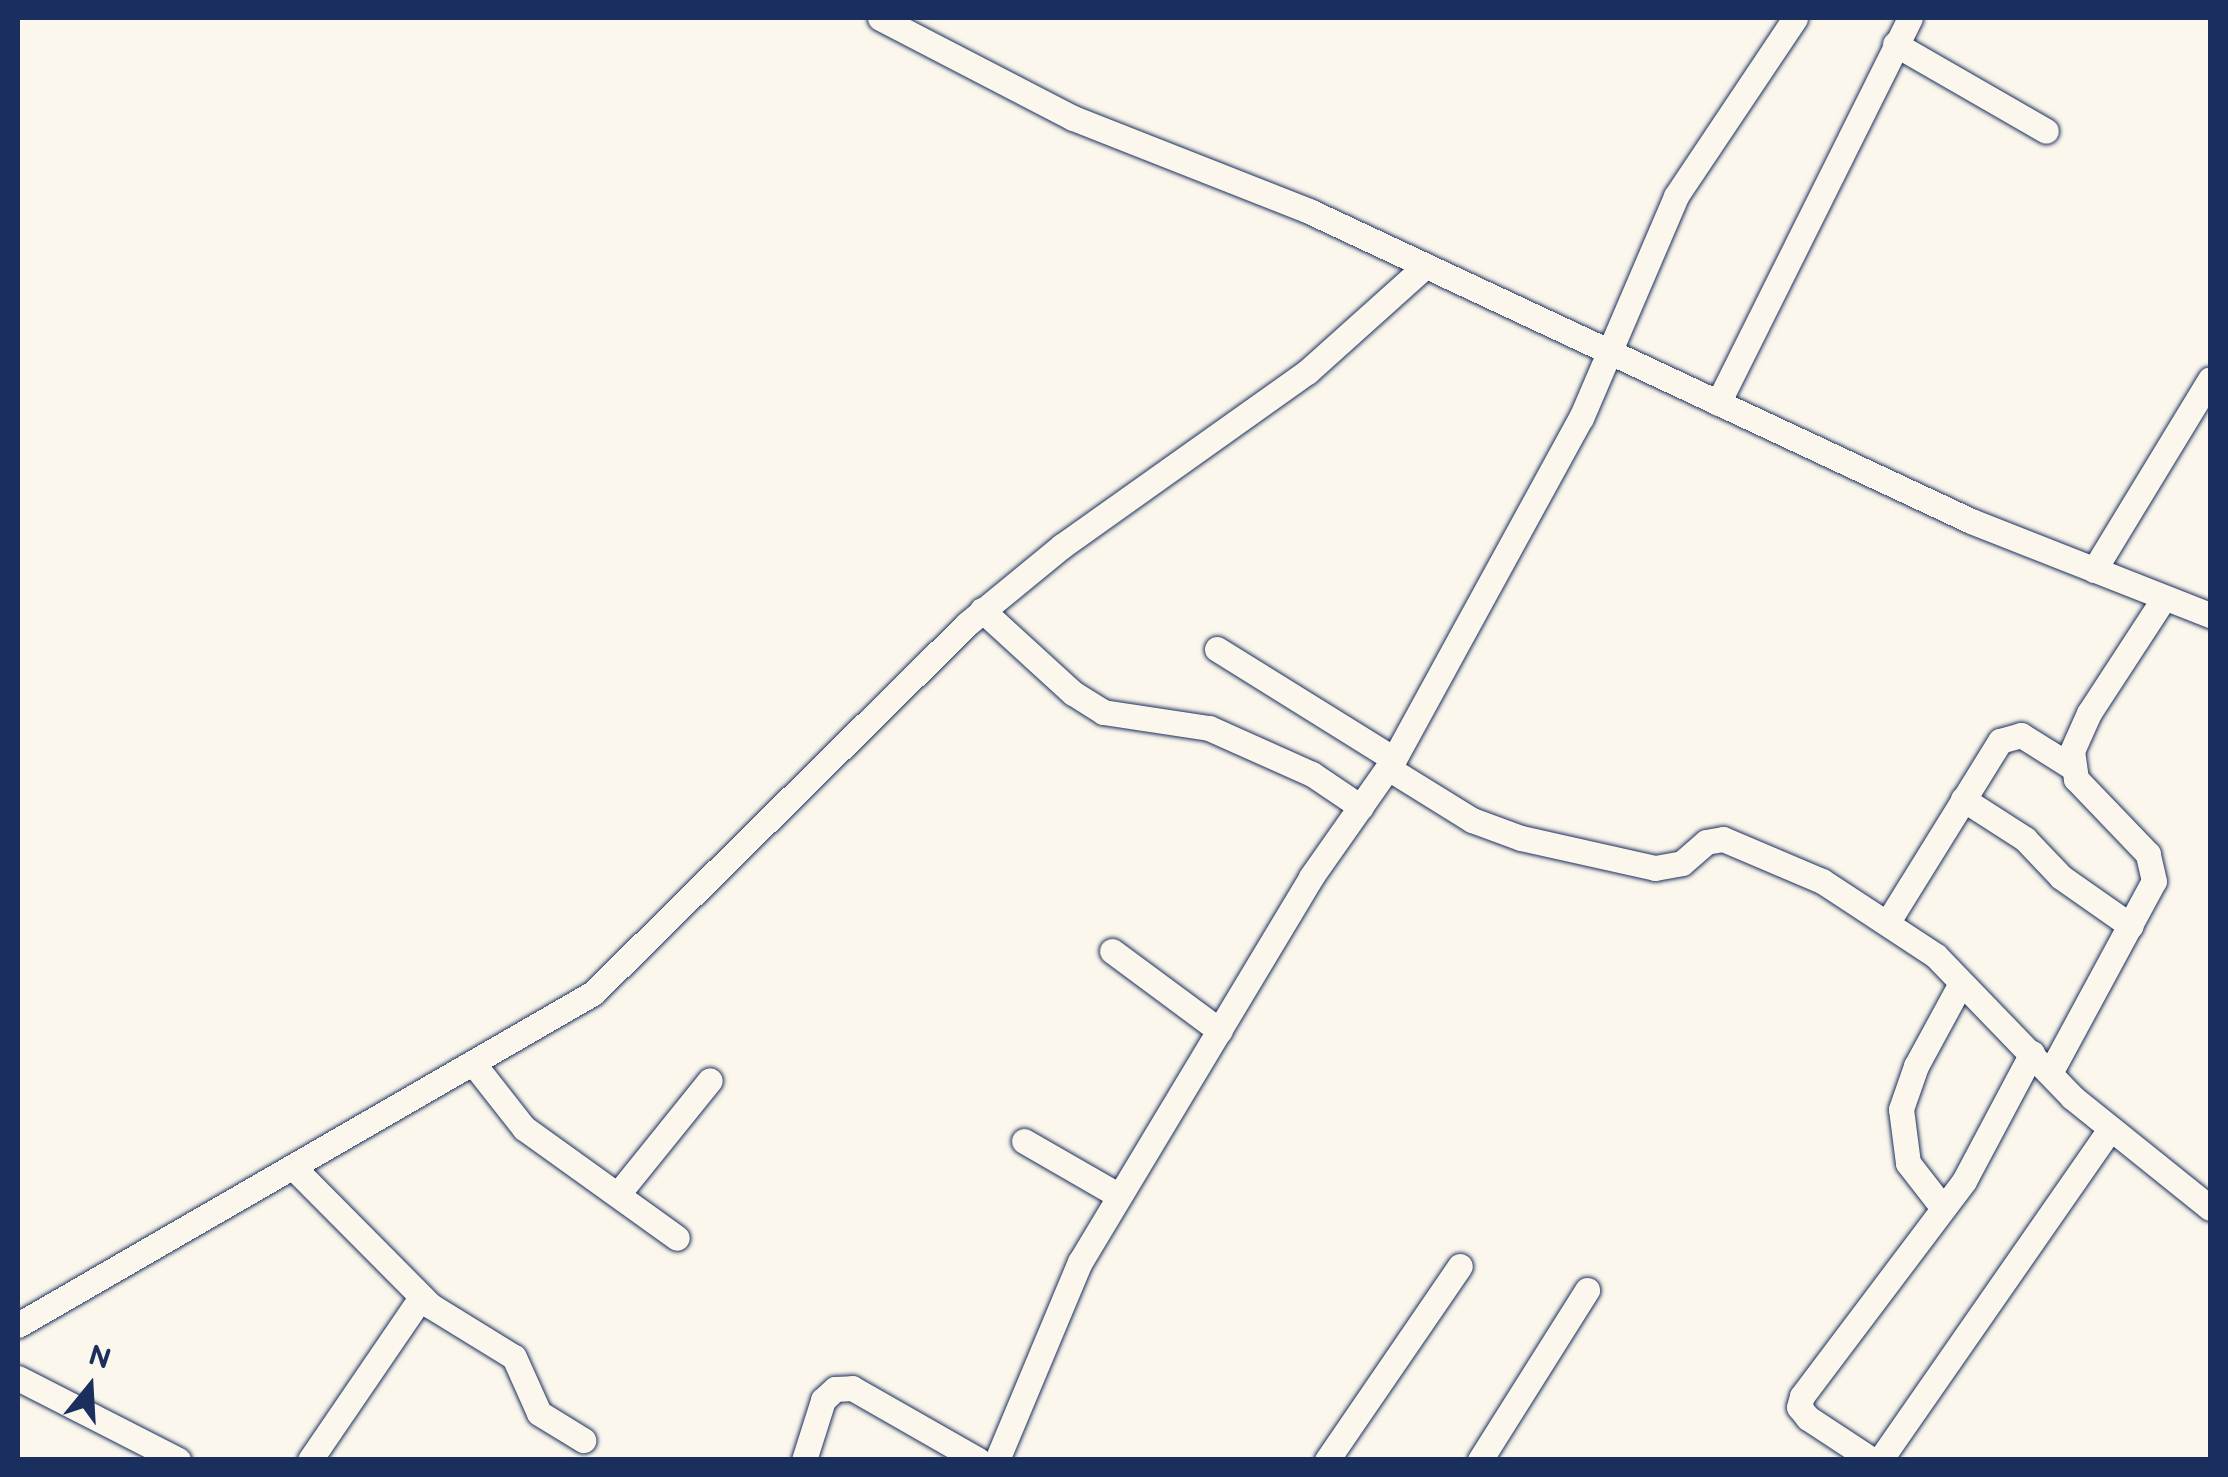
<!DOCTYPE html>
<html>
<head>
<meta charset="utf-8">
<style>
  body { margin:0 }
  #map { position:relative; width:2228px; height:1477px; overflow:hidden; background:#fbf7ec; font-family:"Balsamiq Sans",sans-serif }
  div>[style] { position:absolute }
  .roads { filter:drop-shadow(0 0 2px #1b2f5e) drop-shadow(0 0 2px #1b2f5e) }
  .minor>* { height:25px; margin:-12.5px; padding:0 12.5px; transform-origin:12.5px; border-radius:12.5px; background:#fbf7ec }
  span { translate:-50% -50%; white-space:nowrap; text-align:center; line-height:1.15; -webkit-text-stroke:8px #fbf7ec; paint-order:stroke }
  .frame { position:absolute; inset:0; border:20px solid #1b2f5e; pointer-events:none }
  .north { position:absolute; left:40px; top:1337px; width:100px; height:100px; -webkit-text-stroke:8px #fbf7ec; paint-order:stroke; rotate:18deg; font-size:28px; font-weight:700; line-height:40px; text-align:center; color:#1b2f5e }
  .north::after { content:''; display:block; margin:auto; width:35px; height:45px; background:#1b2f5e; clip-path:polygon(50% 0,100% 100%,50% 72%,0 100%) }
</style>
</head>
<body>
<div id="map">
  <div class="roads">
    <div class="minor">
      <div style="left:880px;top:18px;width:217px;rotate:27.4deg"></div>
      <div style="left:1073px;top:118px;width:254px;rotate:21.5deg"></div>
      <div style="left:1309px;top:211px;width:731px;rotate:25.09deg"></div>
      <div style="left:1971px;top:521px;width:257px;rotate:21.5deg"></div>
      <div style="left:1895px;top:44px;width:174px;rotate:29.9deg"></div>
      <div style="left:1718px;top:403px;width:430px;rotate:-63.5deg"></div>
      <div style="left:2094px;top:570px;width:223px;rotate:-58.7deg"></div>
      <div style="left:982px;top:610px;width:123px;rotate:42.4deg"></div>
      <div style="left:1073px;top:693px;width:36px;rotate:32deg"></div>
      <div style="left:1103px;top:712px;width:107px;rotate:8.6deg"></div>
      <div style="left:1209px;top:728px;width:113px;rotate:24.1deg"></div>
      <div style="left:1312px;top:774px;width:59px;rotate:34deg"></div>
      <div style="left:1217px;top:649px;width:208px;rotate:31.9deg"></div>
      <div style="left:1388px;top:768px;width:99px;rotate:31.8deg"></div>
      <div style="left:1472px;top:820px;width:52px;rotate:20.2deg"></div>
      <div style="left:1521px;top:838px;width:137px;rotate:12.6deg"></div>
      <div style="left:1655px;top:868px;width:27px;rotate:-10deg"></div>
      <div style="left:1682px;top:863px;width:32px;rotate:-41deg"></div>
      <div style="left:1706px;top:842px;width:17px;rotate:-10deg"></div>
      <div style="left:1723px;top:839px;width:108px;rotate:23deg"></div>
      <div style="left:1822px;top:881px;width:136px;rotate:33.3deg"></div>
      <div style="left:1936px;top:956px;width:196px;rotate:46deg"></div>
      <div style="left:2072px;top:1097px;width:177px;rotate:38.8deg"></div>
      <div style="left:1963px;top:799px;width:74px;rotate:32.8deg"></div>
      <div style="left:2025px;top:839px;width:52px;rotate:46.5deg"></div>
      <div style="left:2061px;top:877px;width:85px;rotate:35deg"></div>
      <div style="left:1889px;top:920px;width:211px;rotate:-58.2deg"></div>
      <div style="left:2000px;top:741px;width:22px;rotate:-16deg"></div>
      <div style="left:2021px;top:735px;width:60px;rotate:32.1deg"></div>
      <div style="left:1112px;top:951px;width:134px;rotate:36.5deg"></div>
      <div style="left:473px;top:1063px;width:83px;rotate:51.9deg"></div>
      <div style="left:524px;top:1128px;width:188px;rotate:35.7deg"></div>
      <div style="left:2050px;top:1073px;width:218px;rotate:-61.6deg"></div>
      <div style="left:2154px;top:881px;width:28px;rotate:-103deg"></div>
      <div style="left:2148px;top:854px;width:104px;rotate:-133.8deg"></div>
      <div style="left:2076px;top:779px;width:28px;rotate:-98deg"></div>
      <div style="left:2072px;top:751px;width:42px;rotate:-65.9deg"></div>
      <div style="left:2089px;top:713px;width:137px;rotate:-56.9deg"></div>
      <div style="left:1024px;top:1141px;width:108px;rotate:29.9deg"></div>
      <div style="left:293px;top:1167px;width:196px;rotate:45.2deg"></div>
      <div style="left:431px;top:1306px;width:97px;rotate:31.6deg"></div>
      <div style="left:514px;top:1357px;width:61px;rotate:65.9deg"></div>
      <div style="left:539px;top:1413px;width:52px;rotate:31.5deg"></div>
      <div style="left:618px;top:1194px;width:146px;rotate:-51.1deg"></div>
      <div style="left:1943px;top:1208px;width:57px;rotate:-127.9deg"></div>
      <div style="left:1908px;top:1163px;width:54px;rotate:-97.4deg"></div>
      <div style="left:1901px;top:1109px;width:46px;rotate:-70.8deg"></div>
      <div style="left:1916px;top:1066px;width:94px;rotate:-61.5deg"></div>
      <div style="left:18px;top:1325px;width:664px;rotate:-30deg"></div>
      <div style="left:593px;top:993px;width:525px;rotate:-44.61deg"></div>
      <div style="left:967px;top:624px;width:123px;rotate:-39.4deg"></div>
      <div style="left:1062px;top:546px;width:301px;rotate:-35.4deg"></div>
      <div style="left:1307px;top:372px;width:159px;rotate:-41.9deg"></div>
      <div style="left:18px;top:1378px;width:180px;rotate:27.1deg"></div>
      <div style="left:310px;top:1460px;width:197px;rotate:-55.7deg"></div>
      <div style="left:804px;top:1460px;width:63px;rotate:-72.4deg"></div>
      <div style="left:823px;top:1400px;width:16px;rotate:-43deg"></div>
      <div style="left:835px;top:1389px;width:17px;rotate:-3deg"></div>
      <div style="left:852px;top:1388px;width:145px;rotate:29.7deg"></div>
      <div style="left:997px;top:1460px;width:215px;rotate:-67.3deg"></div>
      <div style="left:1080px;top:1262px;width:449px;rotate:-59deg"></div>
      <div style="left:1311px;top:877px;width:144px;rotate:-54.9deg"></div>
      <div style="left:1394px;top:759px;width:389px;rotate:-61.3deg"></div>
      <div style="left:1581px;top:418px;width:241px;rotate:-66.8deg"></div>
      <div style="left:1676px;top:196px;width:214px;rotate:-56.2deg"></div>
      <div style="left:1327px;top:1460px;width:235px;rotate:-55.6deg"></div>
      <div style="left:1480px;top:1460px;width:201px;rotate:-57.8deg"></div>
      <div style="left:1872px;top:1460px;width:77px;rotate:-146.7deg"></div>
      <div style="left:1808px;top:1418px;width:14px;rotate:-129deg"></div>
      <div style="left:1799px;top:1407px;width:11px;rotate:-75deg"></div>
      <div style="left:1802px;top:1396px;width:269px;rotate:-53deg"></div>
      <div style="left:1964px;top:1181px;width:145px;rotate:-62deg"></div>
      <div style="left:1880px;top:1460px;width:402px;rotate:-55.2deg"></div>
    </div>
  </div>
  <div class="frame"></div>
  <div class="north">N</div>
</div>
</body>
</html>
